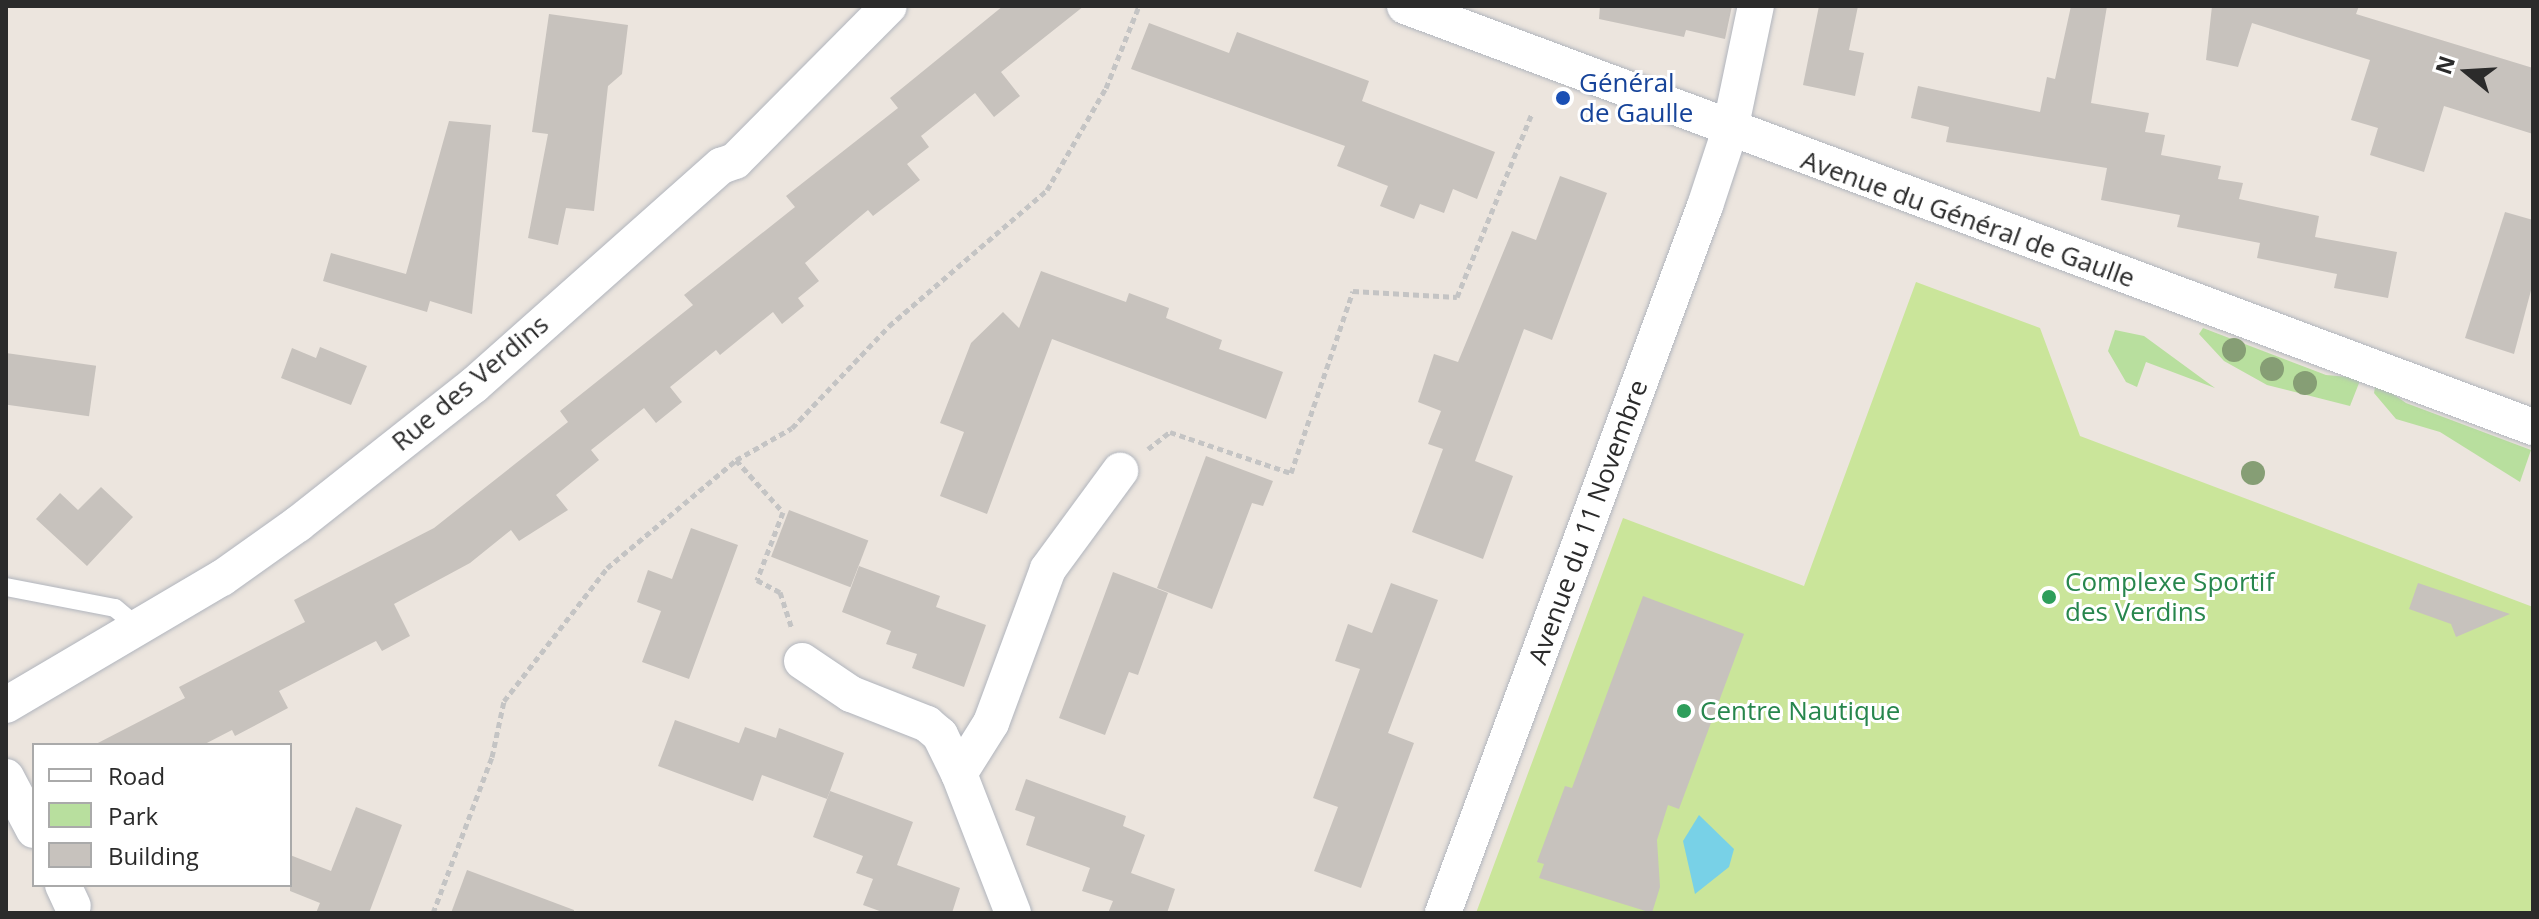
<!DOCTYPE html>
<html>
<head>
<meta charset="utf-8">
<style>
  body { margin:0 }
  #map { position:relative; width:2539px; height:919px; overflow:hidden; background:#ece5de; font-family:"Open Sans",sans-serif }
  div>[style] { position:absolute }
  .green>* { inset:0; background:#b8df9e }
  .pitch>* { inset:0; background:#cae59a }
  .water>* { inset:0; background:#78d1e7 }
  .building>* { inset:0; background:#c7c2bd; transform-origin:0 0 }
  .path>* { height:5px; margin-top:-2.5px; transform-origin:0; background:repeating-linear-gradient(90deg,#c4c4c4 0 6px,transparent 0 10px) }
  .roads { filter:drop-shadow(0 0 2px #b1b5bd) drop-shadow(0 0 2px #b1b5bd) }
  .lane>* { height:18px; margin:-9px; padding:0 9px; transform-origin:9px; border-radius:9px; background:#fff }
  .street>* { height:36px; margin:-18px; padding:0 18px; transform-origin:18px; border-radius:18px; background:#fff }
  .trees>* { width:24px; height:24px; margin:-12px; border-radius:50%; background:#869e75 }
  .dots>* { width:22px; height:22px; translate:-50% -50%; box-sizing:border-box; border:4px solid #fff; border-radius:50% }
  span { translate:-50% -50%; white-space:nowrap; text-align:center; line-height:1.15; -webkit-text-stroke:6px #fff; paint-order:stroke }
  .transit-label { font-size:26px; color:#164399 }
  .left { translate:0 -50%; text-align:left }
  .street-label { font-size:26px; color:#2b2b2b }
  .leisure-label { font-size:26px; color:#27864d }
  .frame { position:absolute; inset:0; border:8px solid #2b2b2b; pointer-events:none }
  .legend { position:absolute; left:32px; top:743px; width:260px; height:144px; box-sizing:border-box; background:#fff; border:2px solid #aaa; margin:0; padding:10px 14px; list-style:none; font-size:24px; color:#2b2b2b }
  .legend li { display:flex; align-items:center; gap:16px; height:40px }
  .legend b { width:40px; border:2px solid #aaa }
  .north { position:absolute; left:2427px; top:32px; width:80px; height:80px; -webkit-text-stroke:6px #fff; paint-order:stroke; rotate:288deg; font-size:22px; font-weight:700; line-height:32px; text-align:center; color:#2b2b2b }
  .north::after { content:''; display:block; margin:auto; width:28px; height:36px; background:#2b2b2b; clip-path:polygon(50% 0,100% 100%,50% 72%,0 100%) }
</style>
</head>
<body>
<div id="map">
  <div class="green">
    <div style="clip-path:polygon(2203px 328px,2326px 375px,2361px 378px,2350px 406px,2267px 385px,2224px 361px,2199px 334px)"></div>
    <div style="clip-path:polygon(2115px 330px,2144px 336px,2215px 388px,2146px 362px,2137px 387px,2126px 382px,2108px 351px)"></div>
    <div style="clip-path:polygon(2376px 382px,2406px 403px,2531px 450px,2520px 482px,2440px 432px,2396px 419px,2374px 393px)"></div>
  </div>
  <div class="pitch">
    <div style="clip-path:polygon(1916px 282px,2040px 328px,2080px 436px,2533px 607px,2533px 913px,1476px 913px,1623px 518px,1804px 586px)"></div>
  </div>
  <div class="water">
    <div style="clip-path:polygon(1699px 815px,1734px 849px,1729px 867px,1695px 894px,1683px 841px)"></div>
  </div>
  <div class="building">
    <div style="clip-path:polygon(1003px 6px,1084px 6px,1001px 72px,1020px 96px,994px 117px,975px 93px,921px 136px,929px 147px,907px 164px,920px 180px,873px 216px,868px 210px,805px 263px,819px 281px,798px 298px,804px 306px,782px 324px,773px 312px,720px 355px,716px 350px,670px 387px,682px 402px,656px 423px,644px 408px,591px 450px,599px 460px,556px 495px,568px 510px,519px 541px,511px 530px,470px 563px,394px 604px,410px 636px,382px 651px,376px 641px,279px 691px,288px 708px,235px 736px,232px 730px,203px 745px,94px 745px,185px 698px,179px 687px,305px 622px,294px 600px,434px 528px,568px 422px,560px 411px,693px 305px,684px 295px,795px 207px,786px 196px,898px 108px,890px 98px)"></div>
    <div style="clip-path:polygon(1600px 6px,1732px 6px,1725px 39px,1686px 30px,1684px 37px,1599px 19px)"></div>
    <div style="clip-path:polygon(1819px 6px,1858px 6px,1849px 50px,1864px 53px,1855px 96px,1803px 85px)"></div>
    <div style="clip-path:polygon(2071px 6px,2107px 6px,2091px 103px,2149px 113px,2145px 132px,2165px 135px,2161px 155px,2221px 166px,2218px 179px,2243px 183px,2239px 199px,2319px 216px,2315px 237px,2397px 252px,2388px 298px,2334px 288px,2337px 274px,2257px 258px,2260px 243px,2177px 227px,2180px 215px,2101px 200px,2107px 168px,1946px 142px,1949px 127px,1911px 118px,1918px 86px,2040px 112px,2047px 77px,2055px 79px)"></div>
    <div style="clip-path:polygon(2212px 6px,2359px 6px,2356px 14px,2533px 68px,2533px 134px,2444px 106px,2424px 172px,2370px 155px,2378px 128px,2351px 120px,2370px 60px,2252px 23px,2238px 67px,2206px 60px)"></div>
    <div style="clip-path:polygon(549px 14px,628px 25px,622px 74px,608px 86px,594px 211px,566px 208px,558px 245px,528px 238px,548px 134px,532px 132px)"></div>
    <div style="clip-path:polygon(1149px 23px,1229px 53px,1237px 32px,1369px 81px,1362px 101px,1495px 152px,1477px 199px,1453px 189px,1444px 213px,1420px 204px,1414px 219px,1380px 206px,1388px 186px,1337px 166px,1345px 146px,1131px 69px)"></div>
    <div style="clip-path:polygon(449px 121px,491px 125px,472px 314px,430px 301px,427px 312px,323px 281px,331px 253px,406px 274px)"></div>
    <div style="clip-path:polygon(1560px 176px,1607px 193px,1552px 340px,1524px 329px,1475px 461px,1513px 476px,1483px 559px,1412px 532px,1443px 449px,1428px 444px,1441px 411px,1418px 402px,1434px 354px,1458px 362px,1512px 231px,1536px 240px)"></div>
    <div style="clip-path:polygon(2505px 212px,2533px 220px,2533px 283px,2514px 354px,2465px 338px)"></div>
    <div style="clip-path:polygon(1041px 271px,1126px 302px,1129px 293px,1169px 308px,1166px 318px,1222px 340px,1219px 349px,1283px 372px,1266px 419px,1052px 339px,987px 514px,940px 496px,964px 432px,940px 423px,971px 343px,1003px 312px,1019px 328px)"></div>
    <div style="clip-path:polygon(320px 347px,367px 366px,351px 405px,281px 378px,292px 348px,316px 358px)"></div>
    <div style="left:6px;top:353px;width:91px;height:51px;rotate:8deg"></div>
    <div style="clip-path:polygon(1206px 456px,1273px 481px,1263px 506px,1252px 503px,1212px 609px,1157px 588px)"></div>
    <div style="clip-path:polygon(101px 487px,133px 517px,87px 566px,36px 519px,60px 493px,78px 510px)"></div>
    <div style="left:789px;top:510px;width:85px;height:50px;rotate:21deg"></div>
    <div style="clip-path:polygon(691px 528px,738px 545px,689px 679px,642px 662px,661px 611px,637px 602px,648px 570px,672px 579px)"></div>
    <div style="clip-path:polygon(859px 566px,940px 596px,936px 607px,986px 625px,964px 687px,912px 668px,917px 654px,886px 644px,891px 631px,842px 612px)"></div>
    <div style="clip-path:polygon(1113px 572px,1168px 593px,1138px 675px,1129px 672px,1105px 735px,1059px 718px)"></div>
    <div style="clip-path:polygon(1391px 583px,1438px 600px,1388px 733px,1414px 743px,1361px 888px,1314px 871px,1338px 807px,1313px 798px,1360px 669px,1335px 661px,1348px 624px,1372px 633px)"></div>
    <div style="clip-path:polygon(2418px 583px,2510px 614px,2456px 637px,2451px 624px,2409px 609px)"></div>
    <div style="clip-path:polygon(1643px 596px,1744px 634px,1679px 809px,1668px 805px,1657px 840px,1660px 887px,1652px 913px,1539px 878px,1544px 864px,1537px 862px,1565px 786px,1572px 788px)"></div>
    <div style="clip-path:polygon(675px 720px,739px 743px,745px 727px,776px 738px,779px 728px,844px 753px,827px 799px,762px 775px,753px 801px,658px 766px)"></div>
    <div style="clip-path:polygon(1026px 779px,1126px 816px,1123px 826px,1145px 835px,1131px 873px,1175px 889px,1167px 913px,1108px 913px,1113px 901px,1082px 891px,1090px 868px,1026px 845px,1035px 817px,1015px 810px)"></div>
    <div style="clip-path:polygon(830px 791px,913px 822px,897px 865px,960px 888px,952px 913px,885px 913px,863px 905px,873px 879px,856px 873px,863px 856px,813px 837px)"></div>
    <div style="clip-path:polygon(356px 807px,402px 825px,369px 913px,316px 913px,320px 903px,290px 891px,290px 855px,331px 871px)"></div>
    <div style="clip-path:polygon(467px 870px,574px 910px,574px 913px,451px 913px)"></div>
  </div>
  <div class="path">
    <div style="left:1148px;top:449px;width:28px;rotate:-38deg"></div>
    <div style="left:1170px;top:432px;width:128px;rotate:18.7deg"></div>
    <div style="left:1291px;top:473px;width:192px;rotate:-71.2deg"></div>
    <div style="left:1353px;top:291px;width:104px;rotate:3.3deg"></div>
    <div style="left:1457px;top:297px;width:199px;rotate:-67.8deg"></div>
    <div style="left:736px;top:460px;width:70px;rotate:47.9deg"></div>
    <div style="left:783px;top:512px;width:73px;rotate:110.9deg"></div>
    <div style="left:757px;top:580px;width:26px;rotate:28deg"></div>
    <div style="left:780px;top:592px;width:38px;rotate:72deg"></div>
    <div style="left:433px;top:913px;width:167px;rotate:-69.3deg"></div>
    <div style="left:492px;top:757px;width:57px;rotate:-77.9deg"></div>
    <div style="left:504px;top:701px;width:168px;rotate:-52.2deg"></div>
    <div style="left:607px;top:568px;width:168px;rotate:-39.9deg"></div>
    <div style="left:736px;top:460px;width:64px;rotate:-29.7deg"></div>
    <div style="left:792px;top:428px;width:141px;rotate:-46.4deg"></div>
    <div style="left:889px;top:326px;width:208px;rotate:-40.7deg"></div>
    <div style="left:1047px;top:190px;width:118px;rotate:-60deg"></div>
    <div style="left:1106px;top:88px;width:88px;rotate:-68.1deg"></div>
  </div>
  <div class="roads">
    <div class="lane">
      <div style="left:6px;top:587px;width:111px;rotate:10.9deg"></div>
      <div style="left:115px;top:608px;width:26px;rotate:40deg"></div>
    </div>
    <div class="street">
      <div style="left:1405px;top:6px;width:1204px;rotate:20.47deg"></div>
      <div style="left:802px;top:661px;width:59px;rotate:34deg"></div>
      <div style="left:851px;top:694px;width:82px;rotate:21.5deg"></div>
      <div style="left:927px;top:724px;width:17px;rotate:40deg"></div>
      <div style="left:940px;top:735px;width:43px;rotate:64deg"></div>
      <div style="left:6px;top:705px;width:251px;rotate:-30.5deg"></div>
      <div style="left:222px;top:578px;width:93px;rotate:-35.4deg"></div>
      <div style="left:298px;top:524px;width:223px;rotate:-38.3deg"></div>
      <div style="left:473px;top:386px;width:332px;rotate:-41.6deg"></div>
      <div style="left:721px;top:166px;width:15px;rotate:-20deg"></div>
      <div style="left:735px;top:161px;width:218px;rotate:-45.2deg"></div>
      <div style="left:6px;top:777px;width:60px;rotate:62.2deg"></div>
      <div style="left:63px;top:885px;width:23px;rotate:65deg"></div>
      <div style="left:1013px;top:913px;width:149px;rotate:-111.2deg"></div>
      <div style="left:959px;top:774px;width:60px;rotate:-57.9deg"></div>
      <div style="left:991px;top:723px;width:164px;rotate:-69.7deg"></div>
      <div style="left:1048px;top:569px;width:122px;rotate:-53.7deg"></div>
      <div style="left:1443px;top:913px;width:754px;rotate:-69.67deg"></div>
      <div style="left:1705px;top:206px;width:80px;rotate:-71.8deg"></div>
      <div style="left:1730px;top:130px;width:127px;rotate:-78.2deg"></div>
    </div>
  </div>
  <div class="trees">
    <div style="left:2234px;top:350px"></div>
    <div style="left:2272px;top:369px"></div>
    <div style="left:2305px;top:383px"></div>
    <div style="left:2253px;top:473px"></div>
  </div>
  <div class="dots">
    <div style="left:1563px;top:98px;background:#1a4fb4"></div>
    <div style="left:2049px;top:597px;background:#2e9e5b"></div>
    <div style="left:1684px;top:711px;background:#2e9e5b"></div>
  </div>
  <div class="transit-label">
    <span class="left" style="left:1579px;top:98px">Général<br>de Gaulle</span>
  </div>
  <div class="street-label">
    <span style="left:1968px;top:219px;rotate:20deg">Avenue du Général de Gaulle</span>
    <span style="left:470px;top:383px;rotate:-40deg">Rue des Verdins</span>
    <span style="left:1588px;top:522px;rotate:-70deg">Avenue du 11 Novembre</span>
  </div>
  <div class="leisure-label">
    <span class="left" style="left:2065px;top:597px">Complexe Sportif<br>des Verdins</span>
    <span class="left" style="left:1700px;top:711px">Centre Nautique</span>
  </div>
  <div class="frame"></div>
  <ul class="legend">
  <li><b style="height:10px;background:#fff"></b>Road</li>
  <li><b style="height:22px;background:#b8df9e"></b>Park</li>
  <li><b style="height:22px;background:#c7c2bd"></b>Building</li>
  </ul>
  <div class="north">N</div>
</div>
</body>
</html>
